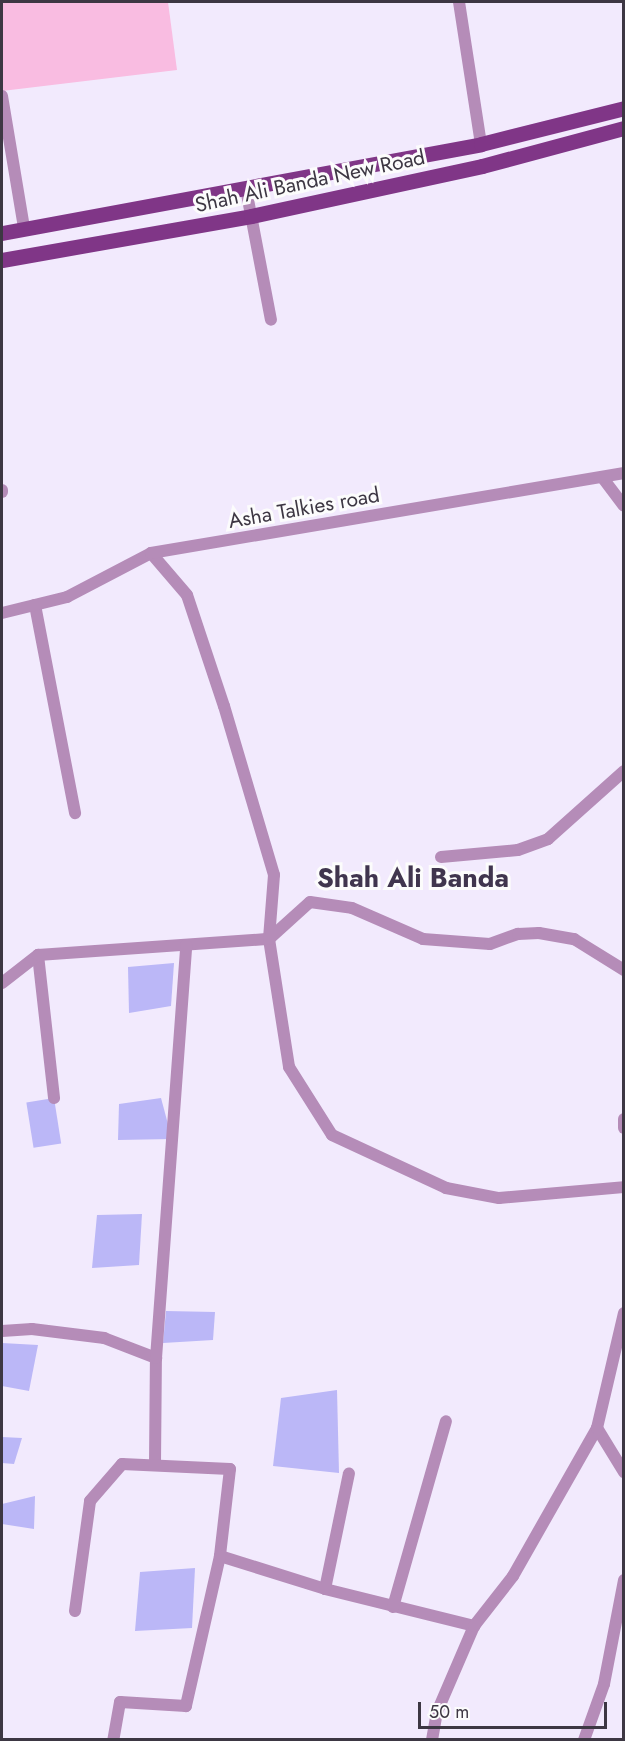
<!DOCTYPE html>
<html>
<head>
<meta charset="utf-8">
<style>
  body { margin:0 }
  #map { position:relative; width:625px; height:1741px; overflow:hidden; background:#f2eafd; font-family:Jost,sans-serif }
  div>[style] { position:absolute }
  .green>* { inset:0; background:#f9bce1 }
  .building>* { inset:0; background:#bbb7f7; transform-origin:0 0 }
  .minor>* { height:12px; margin:-6px; padding:0 6px; transform-origin:6px; border-radius:6px; background:#b58cb8 }
  .primary>* { height:15px; margin:-7.5px; padding:0 7.5px; transform-origin:7.5px; border-radius:7.5px; background:#803687 }
  span { translate:-50% -50%; white-space:nowrap; text-align:center; line-height:1.15; -webkit-text-stroke:6px #fcfcfc; paint-order:stroke }
  .street-label { font-size:21px; color:#3d3743 }
  .district-label { font-size:27px; color:#40354e; font-weight:700 }
  .frame { position:absolute; inset:0; border:3px solid #3d3743; pointer-events:none }
  .scale { position:absolute; left:418px; top:1702px; width:189px; height:27px; box-sizing:border-box; border:3px solid #3d3743; border-top:0; padding-left:8px; font-size:18px; line-height:21px; white-space:nowrap; color:#3d3743; -webkit-text-stroke:4px #fcfcfc; paint-order:stroke }
</style>
</head>
<body>
<div id="map">
  <div class="green">
    <div style="clip-path:polygon(2px 2px,168px 2px,177px 70px,2px 91px)"></div>
  </div>
  <div class="building">
    <div style="clip-path:polygon(174px 963px,171px 1006px,129px 1013px,128px 967px)"></div>
    <div style="left:54px;top:1098px;width:46px;height:28px;rotate:81deg"></div>
    <div style="clip-path:polygon(161px 1098px,172px 1139px,118px 1140px,119px 1104px)"></div>
    <div style="clip-path:polygon(142px 1214px,139px 1265px,92px 1268px,97px 1215px)"></div>
    <div style="clip-path:polygon(166px 1311px,215px 1312px,213px 1340px,163px 1343px)"></div>
    <div style="clip-path:polygon(2px 1343px,38px 1345px,29px 1391px,2px 1386px)"></div>
    <div style="clip-path:polygon(337px 1390px,339px 1473px,273px 1466px,281px 1398px)"></div>
    <div style="clip-path:polygon(2px 1437px,22px 1438px,14px 1464px,2px 1463px)"></div>
    <div style="clip-path:polygon(35px 1496px,34px 1529px,2px 1524px,2px 1504px)"></div>
    <div style="clip-path:polygon(195px 1568px,192px 1628px,135px 1631px,140px 1572px)"></div>
  </div>
  <div class="minor">
    <div style="left:459px;top:2px;width:144px;rotate:81.2deg"></div>
    <div style="left:2px;top:96px;width:134px;rotate:80.5deg"></div>
    <div style="left:246px;top:189px;width:133px;rotate:79.2deg"></div>
    <div style="left:602px;top:477px;width:36px;rotate:53deg"></div>
    <div style="left:2px;top:490px;width:2px;rotate:90deg"></div>
    <div style="left:151px;top:553px;width:55px;rotate:49.4deg"></div>
    <div style="left:187px;top:595px;width:117px;rotate:71.6deg"></div>
    <div style="left:224px;top:706px;width:176px;rotate:73.5deg"></div>
    <div style="left:274px;top:875px;width:64px;rotate:94.5deg"></div>
    <div style="left:269px;top:939px;width:130px;rotate:81.1deg"></div>
    <div style="left:289px;top:1067px;width:80px;rotate:57.7deg"></div>
    <div style="left:332px;top:1135px;width:126px;rotate:24.9deg"></div>
    <div style="left:446px;top:1188px;width:54px;rotate:10.7deg"></div>
    <div style="left:499px;top:1198px;width:125px;rotate:-5deg"></div>
    <div style="left:35px;top:605px;width:212px;rotate:79.1deg"></div>
    <div style="left:2px;top:613px;width:67px;rotate:-13.8deg"></div>
    <div style="left:67px;top:597px;width:95px;rotate:-27.6deg"></div>
    <div style="left:151px;top:553px;width:480px;rotate:-9.6deg"></div>
    <div style="left:441px;top:857px;width:77px;rotate:-5.2deg"></div>
    <div style="left:518px;top:850px;width:32px;rotate:-20deg"></div>
    <div style="left:548px;top:839px;width:102px;rotate:-41.8deg"></div>
    <div style="left:38px;top:955px;width:144px;rotate:83.6deg"></div>
    <div style="left:2px;top:983px;width:46px;rotate:-37.9deg"></div>
    <div style="left:38px;top:955px;width:232px;rotate:-4deg"></div>
    <div style="left:269px;top:939px;width:55px;rotate:-42.1deg"></div>
    <div style="left:310px;top:902px;width:42px;rotate:8.1deg"></div>
    <div style="left:352px;top:908px;width:77px;rotate:23.6deg"></div>
    <div style="left:423px;top:939px;width:67px;rotate:4.3deg"></div>
    <div style="left:490px;top:944px;width:30px;rotate:-20deg"></div>
    <div style="left:518px;top:934px;width:21px;rotate:-3deg"></div>
    <div style="left:539px;top:933px;width:36px;rotate:10deg"></div>
    <div style="left:574px;top:939px;width:59px;rotate:31.8deg"></div>
    <div style="left:624px;top:1119px;width:9px;rotate:90deg"></div>
    <div style="left:2px;top:1331px;width:30px;rotate:-4deg"></div>
    <div style="left:32px;top:1329px;width:73px;rotate:7.1deg"></div>
    <div style="left:104px;top:1338px;width:56px;rotate:21deg"></div>
    <div style="left:597px;top:1428px;width:52px;rotate:58.5deg"></div>
    <div style="left:155px;top:1464px;width:106px;rotate:-89.5deg"></div>
    <div style="left:156px;top:1358px;width:414px;rotate:-85.8deg"></div>
    <div style="left:220px;top:1556px;width:110px;rotate:17.4deg"></div>
    <div style="left:325px;top:1589px;width:154px;rotate:13.9deg"></div>
    <div style="left:325px;top:1589px;width:118px;rotate:-78.3deg"></div>
    <div style="left:393px;top:1607px;width:193px;rotate:-74.1deg"></div>
    <div style="left:75px;top:1611px;width:111px;rotate:-82.2deg"></div>
    <div style="left:90px;top:1501px;width:49px;rotate:-49.1deg"></div>
    <div style="left:122px;top:1464px;width:108px;rotate:2.7deg"></div>
    <div style="left:230px;top:1469px;width:88px;rotate:96.6deg"></div>
    <div style="left:220px;top:1556px;width:154px;rotate:102.8deg"></div>
    <div style="left:186px;top:1706px;width:66px;rotate:-176.5deg"></div>
    <div style="left:120px;top:1702px;width:39px;rotate:100deg"></div>
    <div style="left:432px;top:1740px;width:28px;rotate:-80deg"></div>
    <div style="left:437px;top:1712px;width:94px;rotate:-66.7deg"></div>
    <div style="left:474px;top:1626px;width:63px;rotate:-52deg"></div>
    <div style="left:513px;top:1576px;width:170px;rotate:-60.4deg"></div>
    <div style="left:597px;top:1428px;width:118px;rotate:-76.8deg"></div>
    <div style="left:584px;top:1740px;width:59px;rotate:-70.3deg"></div>
    <div style="left:604px;top:1684px;width:106px;rotate:-79.1deg"></div>
  </div>
  <div class="primary">
    <div style="left:2px;top:233px;width:487px;rotate:-10.5deg"></div>
    <div style="left:481px;top:144px;width:147px;rotate:-14.1deg"></div>
    <div style="left:2px;top:260px;width:253px;rotate:-10deg"></div>
    <div style="left:251px;top:216px;width:236px;rotate:-12.2deg"></div>
    <div style="left:482px;top:166px;width:147px;rotate:-15deg"></div>
  </div>
  <div class="street-label">
    <span style="left:310px;top:181px;rotate:-12deg">Shah Ali Banda New Road</span>
    <span style="left:304px;top:508px;rotate:-10deg">Asha Talkies road</span>
  </div>
  <div class="district-label">
    <span style="left:413px;top:878px">Shah Ali Banda</span>
  </div>
  <div class="frame"></div>
  <div class="scale">50 m</div>
</div>
</body>
</html>
